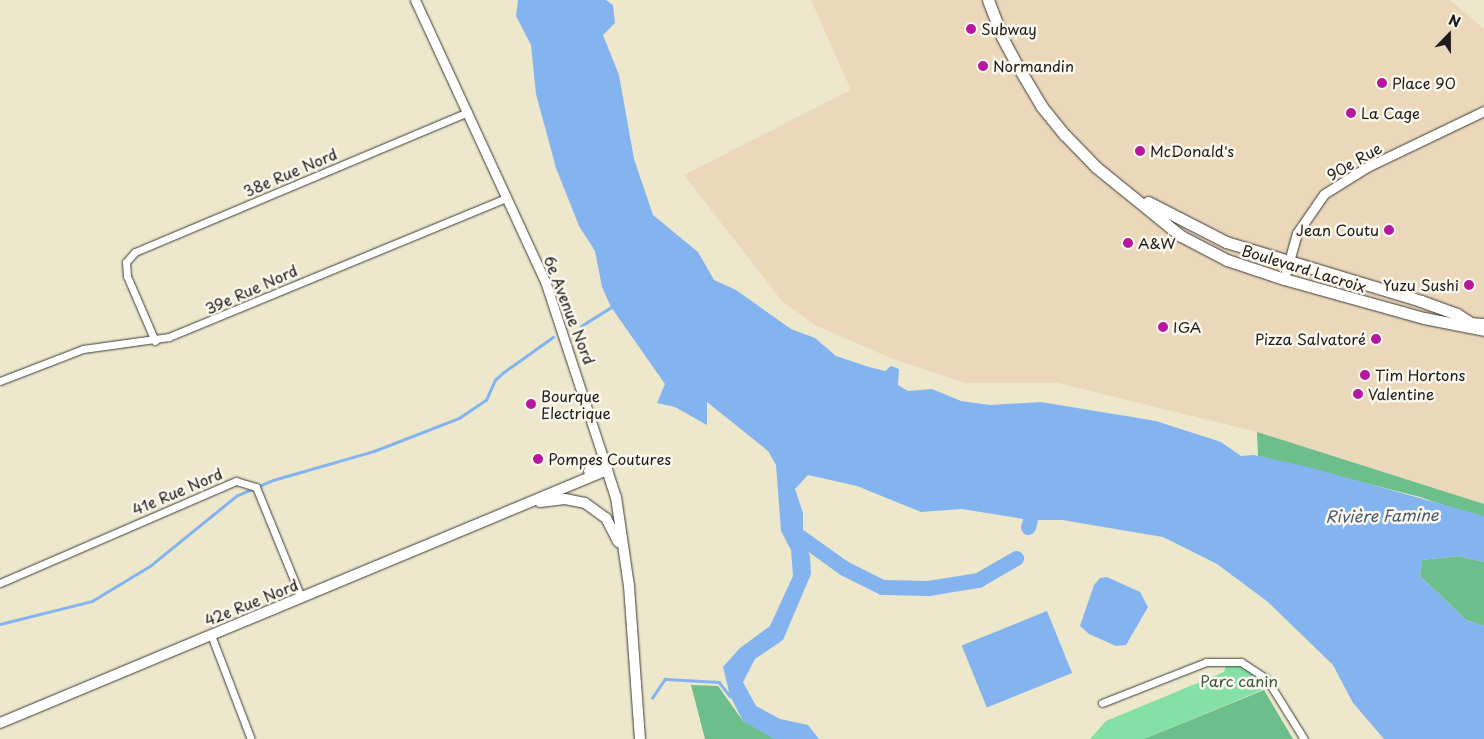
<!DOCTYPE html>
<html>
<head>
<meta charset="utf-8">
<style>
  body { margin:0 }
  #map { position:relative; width:1484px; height:739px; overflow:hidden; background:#ede7cb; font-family:"Playpen Sans",sans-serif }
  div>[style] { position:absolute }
  .built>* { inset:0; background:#ebd8ba }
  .green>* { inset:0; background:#85e0a6 }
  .forest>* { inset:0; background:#6cbe8b }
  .water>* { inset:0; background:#84b4ef; transform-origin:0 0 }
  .stream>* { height:2.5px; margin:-1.25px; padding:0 1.25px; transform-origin:1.25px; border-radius:1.25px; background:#84b4ef }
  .river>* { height:15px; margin:-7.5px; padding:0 7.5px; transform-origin:7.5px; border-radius:7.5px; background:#84b4ef }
  .roads { filter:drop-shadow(0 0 1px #3b3a36) drop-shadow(0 0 1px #3b3a36) }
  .minor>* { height:7px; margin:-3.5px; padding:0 3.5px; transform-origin:3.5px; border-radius:3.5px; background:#fff }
  .tertiary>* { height:9px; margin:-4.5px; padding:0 4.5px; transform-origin:4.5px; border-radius:4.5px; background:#fff }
  .secondary>* { height:10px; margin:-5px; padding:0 5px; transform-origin:5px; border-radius:5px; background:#fff }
  .primary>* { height:11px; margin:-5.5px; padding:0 5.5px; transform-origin:5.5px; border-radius:5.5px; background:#fff }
  .dots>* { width:14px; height:14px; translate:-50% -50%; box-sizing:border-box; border:2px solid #fbf7ec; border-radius:50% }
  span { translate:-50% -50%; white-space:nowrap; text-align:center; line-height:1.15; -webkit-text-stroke:5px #fbf7ec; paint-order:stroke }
  .poi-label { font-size:15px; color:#1c1c1c }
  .left { translate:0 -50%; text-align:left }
  .right { translate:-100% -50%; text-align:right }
  .street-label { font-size:15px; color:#1c1c1c }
  .park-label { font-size:15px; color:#3c5745 }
  .water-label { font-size:16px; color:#465970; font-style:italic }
  .north { position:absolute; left:1424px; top:10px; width:50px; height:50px; -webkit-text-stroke:4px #fbf7ec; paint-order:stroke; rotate:22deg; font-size:14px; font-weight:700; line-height:20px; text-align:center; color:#1c1c1c }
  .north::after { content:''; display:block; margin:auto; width:18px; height:22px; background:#1c1c1c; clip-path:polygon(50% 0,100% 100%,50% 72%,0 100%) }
</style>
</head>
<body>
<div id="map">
  <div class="built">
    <div style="clip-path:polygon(811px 0,1450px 0,1484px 29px,1484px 504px,1257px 432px,1058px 383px,966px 383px,888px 357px,815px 325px,782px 301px,684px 175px,851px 90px)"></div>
  </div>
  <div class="green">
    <div style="clip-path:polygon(1228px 660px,1241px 662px,1272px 686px,1144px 739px,1090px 739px,1106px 721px,1224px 672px)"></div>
  </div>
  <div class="forest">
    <div style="clip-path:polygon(1257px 432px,1484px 504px,1484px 519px,1420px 497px,1258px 456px)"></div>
    <div style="clip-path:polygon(1458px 556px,1484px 562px,1484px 626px,1466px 620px,1420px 576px,1422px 560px)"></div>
    <div style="clip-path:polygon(691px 685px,718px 686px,743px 721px,777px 739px,705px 739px)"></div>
    <div style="clip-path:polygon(1264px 690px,1293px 739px,1144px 739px)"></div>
  </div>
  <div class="water">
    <div style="clip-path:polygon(518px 0,606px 0,613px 5px,615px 23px,603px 35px,619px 75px,634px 159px,653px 215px,698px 252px,714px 280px,736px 290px,791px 329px,815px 338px,836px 356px,869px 367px,885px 371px,891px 366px,899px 369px,898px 385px,908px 391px,932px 389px,961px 401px,990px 405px,1041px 402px,1156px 421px,1221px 442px,1241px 456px,1254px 455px,1308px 467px,1484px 516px,1484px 562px,1458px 556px,1422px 560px,1420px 576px,1466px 620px,1484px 626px,1484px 739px,1384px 739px,1353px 703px,1333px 665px,1268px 602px,1217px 564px,1163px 537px,1062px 520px,1030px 520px,962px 509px,921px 512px,857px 486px,808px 475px,795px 489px,803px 513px,803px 538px,810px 556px,811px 574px,783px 640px,755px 659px,743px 682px,756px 706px,780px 719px,808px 725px,819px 739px,774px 739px,743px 721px,730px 696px,723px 667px,740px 648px,770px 626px,793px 576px,791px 550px,781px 531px,776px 465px,768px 451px,707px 402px,707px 425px,675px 407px,657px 403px,665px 384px,611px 307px,602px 287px,595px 251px,579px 226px,556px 168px,536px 94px,531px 45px,516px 16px)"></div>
    <div style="clip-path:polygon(1107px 577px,1140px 592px,1148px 607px,1126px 645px,1116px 646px,1089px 634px,1080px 626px,1094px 585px,1100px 578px)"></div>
    <div style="left:1047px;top:611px;width:67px;height:92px;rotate:68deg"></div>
  </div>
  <div class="stream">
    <div style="left:581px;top:326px;width:36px;rotate:-32deg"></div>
    <div style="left:0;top:624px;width:95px;rotate:-14deg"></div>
    <div style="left:92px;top:601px;width:68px;rotate:-31.1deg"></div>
    <div style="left:150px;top:566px;width:111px;rotate:-39.1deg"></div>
    <div style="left:236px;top:496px;width:40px;rotate:-23.4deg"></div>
    <div style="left:273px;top:480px;width:105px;rotate:-16deg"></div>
    <div style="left:374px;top:451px;width:91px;rotate:-21.2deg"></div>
    <div style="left:459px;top:418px;width:32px;rotate:-34deg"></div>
    <div style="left:486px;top:400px;width:22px;rotate:-66deg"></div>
    <div style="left:495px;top:380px;width:12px;rotate:-42deg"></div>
    <div style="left:504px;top:372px;width:60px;rotate:-35.5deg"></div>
    <div style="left:652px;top:698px;width:23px;rotate:-56deg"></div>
    <div style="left:665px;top:679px;width:54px;rotate:3.2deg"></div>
    <div style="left:719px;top:682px;width:18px;rotate:52deg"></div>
  </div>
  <div class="river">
    <div style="left:1028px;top:527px;width:7px;rotate:-74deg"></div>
    <div style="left:795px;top:533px;width:60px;rotate:35.5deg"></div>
    <div style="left:844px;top:568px;width:42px;rotate:26.6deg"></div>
    <div style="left:882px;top:587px;width:46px;rotate:1.2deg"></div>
    <div style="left:928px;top:588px;width:51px;rotate:-9.1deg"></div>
    <div style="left:978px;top:580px;width:44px;rotate:-30.1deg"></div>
  </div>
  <div class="roads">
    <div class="minor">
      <div style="left:1469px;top:321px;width:15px;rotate:4deg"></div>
      <div style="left:155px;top:341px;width:71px;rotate:-113.3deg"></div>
      <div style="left:127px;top:276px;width:14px;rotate:-94deg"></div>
      <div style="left:126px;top:262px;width:13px;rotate:-48deg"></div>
      <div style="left:135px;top:252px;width:361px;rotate:-22.8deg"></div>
      <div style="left:0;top:381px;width:89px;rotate:-21.1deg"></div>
      <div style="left:83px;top:349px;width:87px;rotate:-7.9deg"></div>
      <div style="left:169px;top:337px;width:365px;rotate:-22.4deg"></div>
      <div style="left:0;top:583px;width:257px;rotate:-23.4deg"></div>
      <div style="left:236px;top:481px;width:21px;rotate:17deg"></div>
      <div style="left:256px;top:487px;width:119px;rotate:67.8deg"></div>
      <div style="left:211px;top:635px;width:111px;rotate:69deg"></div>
      <div style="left:1102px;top:703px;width:112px;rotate:-21.5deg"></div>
      <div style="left:1206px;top:662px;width:35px"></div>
      <div style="left:1241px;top:662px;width:30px;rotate:33deg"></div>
      <div style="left:1266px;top:678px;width:72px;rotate:58.1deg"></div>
    </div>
    <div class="tertiary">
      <div style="left:415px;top:0;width:310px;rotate:65.2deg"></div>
      <div style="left:545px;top:281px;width:199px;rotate:71.8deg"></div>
      <div style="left:1284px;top:279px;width:48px;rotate:-74.2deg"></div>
      <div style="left:1297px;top:233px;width:47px;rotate:-55.3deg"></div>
      <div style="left:1324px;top:194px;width:51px;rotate:-32.1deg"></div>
      <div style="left:1367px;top:167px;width:130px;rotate:-25.6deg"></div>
    </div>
    <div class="secondary">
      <div style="left:589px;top:471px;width:17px;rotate:-25deg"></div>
      <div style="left:540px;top:502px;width:25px;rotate:-7deg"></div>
      <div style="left:565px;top:499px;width:20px;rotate:11deg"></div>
      <div style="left:585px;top:503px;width:26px;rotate:36deg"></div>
      <div style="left:606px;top:518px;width:27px;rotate:63deg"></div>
      <div style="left:0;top:723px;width:658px;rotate:-22.63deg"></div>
      <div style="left:607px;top:470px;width:28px;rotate:72deg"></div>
      <div style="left:616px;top:497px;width:90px;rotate:81.7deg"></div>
      <div style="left:629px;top:586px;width:153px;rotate:85.9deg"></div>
    </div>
    <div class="primary">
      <div style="left:988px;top:0;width:40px;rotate:69deg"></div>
      <div style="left:1002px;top:37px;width:32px;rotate:62deg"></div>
      <div style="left:1017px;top:65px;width:49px;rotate:59.2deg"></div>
      <div style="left:1042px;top:107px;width:36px;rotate:51deg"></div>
      <div style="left:1065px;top:135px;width:45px;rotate:45.9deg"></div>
      <div style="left:1096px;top:167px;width:109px;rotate:39.1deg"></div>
      <div style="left:1181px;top:236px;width:52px;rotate:27.6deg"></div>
      <div style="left:1227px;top:260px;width:60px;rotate:18.4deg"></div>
      <div style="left:1284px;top:279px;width:145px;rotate:15.6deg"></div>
      <div style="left:1424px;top:318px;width:61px;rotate:11.3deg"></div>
      <div style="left:1148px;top:202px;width:88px;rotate:27.1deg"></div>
      <div style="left:1226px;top:242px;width:204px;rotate:16.8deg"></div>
      <div style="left:1421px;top:301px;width:38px;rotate:20deg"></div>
      <div style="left:1457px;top:314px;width:24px;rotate:33deg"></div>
    </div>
  </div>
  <div class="dots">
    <div style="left:971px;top:29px;background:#b5179e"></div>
    <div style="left:983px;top:66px;background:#b5179e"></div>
    <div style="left:1382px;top:83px;background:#b5179e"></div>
    <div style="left:1351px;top:113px;background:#b5179e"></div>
    <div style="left:1140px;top:151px;background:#b5179e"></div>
    <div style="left:1389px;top:230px;background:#b5179e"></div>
    <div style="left:1128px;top:243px;background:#b5179e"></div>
    <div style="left:1469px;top:285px;background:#b5179e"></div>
    <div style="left:1163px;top:327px;background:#b5179e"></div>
    <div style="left:1376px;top:339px;background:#b5179e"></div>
    <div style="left:1365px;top:375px;background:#b5179e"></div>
    <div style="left:1358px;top:394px;background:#b5179e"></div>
    <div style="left:531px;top:404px;background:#b5179e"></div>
    <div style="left:538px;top:459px;background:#b5179e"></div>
  </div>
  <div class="poi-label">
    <span class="left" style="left:981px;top:29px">Subway</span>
    <span class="left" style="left:993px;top:66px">Normandin</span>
    <span class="left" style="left:1392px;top:83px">Place 90</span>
    <span class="left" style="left:1361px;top:113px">La Cage</span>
    <span class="left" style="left:1150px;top:151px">McDonald's</span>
    <span class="right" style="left:1379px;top:230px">Jean Coutu</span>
    <span class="left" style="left:1138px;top:243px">A&amp;W</span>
    <span class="right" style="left:1459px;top:285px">Yuzu Sushi</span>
    <span class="left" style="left:1173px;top:327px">IGA</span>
    <span class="right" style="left:1366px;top:339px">Pizza Salvatoré</span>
    <span class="left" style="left:1375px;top:375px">Tim Hortons</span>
    <span class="left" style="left:1368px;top:394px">Valentine</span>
    <span class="left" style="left:541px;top:404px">Bourque<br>Electrique</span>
    <span class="left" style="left:548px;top:459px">Pompes Coutures</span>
  </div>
  <div class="street-label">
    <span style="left:1354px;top:161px;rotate:-30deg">90e Rue</span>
    <span style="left:290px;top:172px;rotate:-23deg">38e Rue Nord</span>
    <span style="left:1304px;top:268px;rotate:17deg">Boulevard Lacroix</span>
    <span style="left:251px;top:289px;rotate:-24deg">39e Rue Nord</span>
    <span style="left:570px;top:310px;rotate:69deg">6e Avenue Nord</span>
    <span style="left:177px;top:491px;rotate:-23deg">41e Rue Nord</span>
    <span style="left:251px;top:602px;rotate:-22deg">42e Rue Nord</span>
  </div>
  <div class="park-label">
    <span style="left:1239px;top:681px">Parc canin</span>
  </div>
  <div class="water-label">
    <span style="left:1382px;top:515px;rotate:-1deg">Rivière Famine</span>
  </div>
  <div class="north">N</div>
</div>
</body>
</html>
